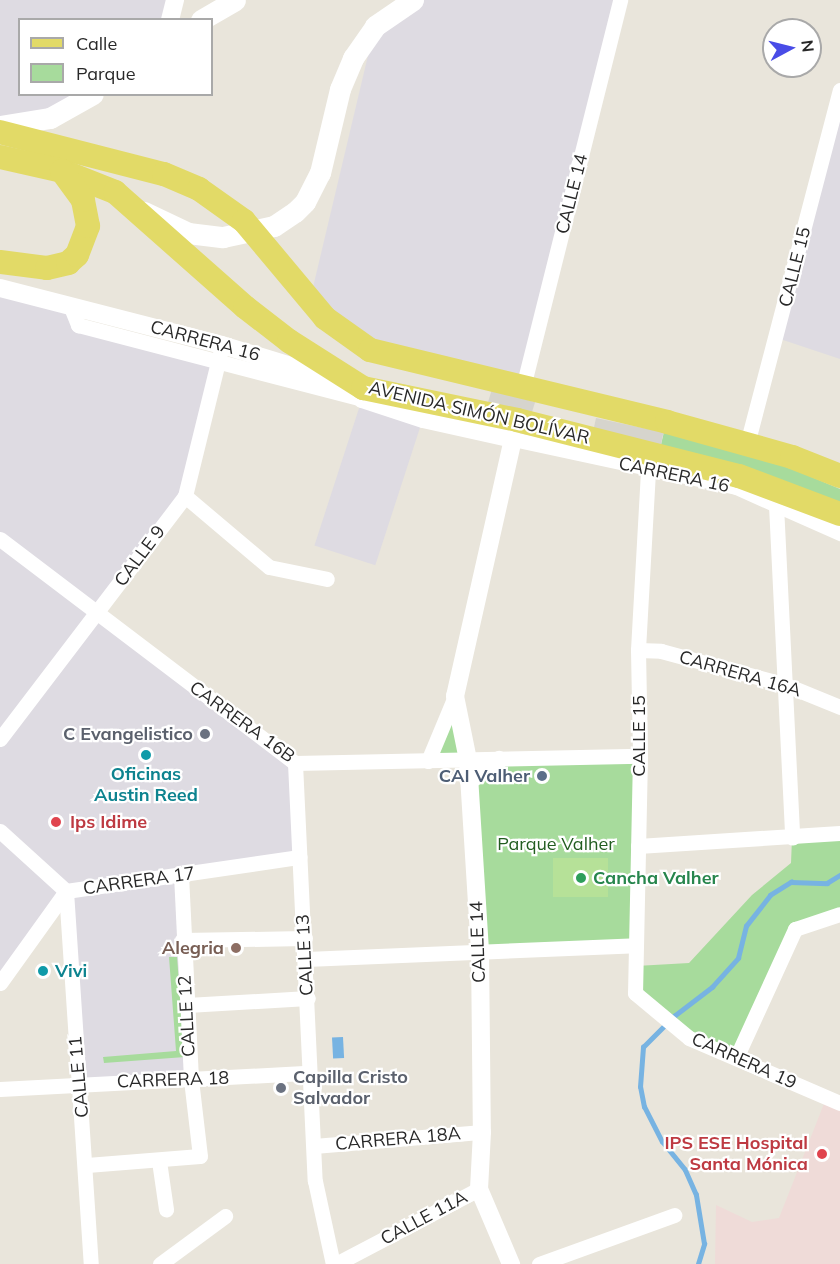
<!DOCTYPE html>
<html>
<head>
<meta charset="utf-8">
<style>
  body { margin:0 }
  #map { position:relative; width:840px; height:1264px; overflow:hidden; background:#e9e5db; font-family:Mulish,sans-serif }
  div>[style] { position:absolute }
  .industrial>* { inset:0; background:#dedbe2; transform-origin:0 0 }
  .medical>* { inset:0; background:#efdbd8 }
  .green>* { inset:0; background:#a7db9c }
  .pitch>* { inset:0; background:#b6e198; transform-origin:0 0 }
  .plaza>* { inset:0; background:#d6d4cd; transform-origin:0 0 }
  .water>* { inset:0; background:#77b3e2; transform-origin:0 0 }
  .stream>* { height:4.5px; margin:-2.25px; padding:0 2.25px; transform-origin:2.25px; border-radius:2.25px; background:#77b3e2 }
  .minor>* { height:15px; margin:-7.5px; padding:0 7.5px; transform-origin:7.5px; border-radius:7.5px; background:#fff }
  .tertiary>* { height:18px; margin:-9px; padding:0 9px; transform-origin:9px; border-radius:9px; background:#fff }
  .secondary>* { height:21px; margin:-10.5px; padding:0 10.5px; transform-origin:10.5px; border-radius:10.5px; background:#fff }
  .primary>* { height:24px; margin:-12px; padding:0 12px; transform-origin:12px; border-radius:12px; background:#e2da67 }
  .dots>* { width:16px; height:16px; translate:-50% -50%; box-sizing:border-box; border:3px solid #fff; border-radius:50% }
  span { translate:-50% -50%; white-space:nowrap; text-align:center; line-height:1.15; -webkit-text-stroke:4.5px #fff; paint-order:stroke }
  .street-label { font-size:18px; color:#282828 }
  .worship-label { font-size:18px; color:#5b616d; font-weight:700 }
  .right { translate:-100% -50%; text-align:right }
  .left { translate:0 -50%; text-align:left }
  .culture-label { font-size:18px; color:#0d838f; font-weight:700 }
  .service-label { font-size:18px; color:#4e5e75; font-weight:700 }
  .health-label { font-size:18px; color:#be3a42; font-weight:700 }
  .park-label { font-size:18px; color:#225d20 }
  .leisure-label { font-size:18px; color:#27864d; font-weight:700 }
  .education-label { font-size:18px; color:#785e54; font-weight:700 }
  .legend { position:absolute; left:18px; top:18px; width:195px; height:78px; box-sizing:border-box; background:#fff; border:2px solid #a9a9a9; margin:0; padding:8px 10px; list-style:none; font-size:18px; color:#282828 }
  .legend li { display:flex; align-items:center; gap:12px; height:30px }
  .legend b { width:30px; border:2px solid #a9a9a9 }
  .north { position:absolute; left:762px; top:18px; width:60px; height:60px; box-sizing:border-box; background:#fff; border:2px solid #a9a9a9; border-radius:50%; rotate:83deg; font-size:16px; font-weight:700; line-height:24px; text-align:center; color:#282828 }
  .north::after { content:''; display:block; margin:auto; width:21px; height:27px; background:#494ce7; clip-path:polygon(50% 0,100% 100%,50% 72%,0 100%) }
</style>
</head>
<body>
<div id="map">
  <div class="industrial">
    <div style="clip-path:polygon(0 0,175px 0,170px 19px,20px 20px,20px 94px,93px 95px,0 126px)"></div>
    <div style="clip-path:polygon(413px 0,620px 0,523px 387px,386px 355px,310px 300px,375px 26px)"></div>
    <div style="clip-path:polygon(840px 90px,840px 359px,777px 338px)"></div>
    <div style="clip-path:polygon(0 288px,70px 305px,78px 325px,219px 360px,185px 496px,96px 614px,295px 763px,300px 857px,181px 876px,191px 1079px,79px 1083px,66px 892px,0 983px)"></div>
    <div style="left:362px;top:399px;width:64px;height:154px;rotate:18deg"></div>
  </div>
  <div class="medical">
    <div style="clip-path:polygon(827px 1096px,840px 1103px,840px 1264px,715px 1264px,716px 1205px,752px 1222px,779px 1218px)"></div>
  </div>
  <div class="green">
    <div style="clip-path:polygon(664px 432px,788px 467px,840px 489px,840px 506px,661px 445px)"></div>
    <div style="clip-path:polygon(455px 696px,468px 760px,640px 756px,636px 945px,480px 952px,468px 761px,428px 761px)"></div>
    <div style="clip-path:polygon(840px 833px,840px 914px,795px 929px,736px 1058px,689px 1038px,635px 993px,636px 966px,689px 963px,752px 895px,791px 863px,792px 838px)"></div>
    <div style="clip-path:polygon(169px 957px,177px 957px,185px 1057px,104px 1063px,103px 1057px,176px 1051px)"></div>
  </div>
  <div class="pitch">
    <div style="left:553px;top:858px;width:55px;height:39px"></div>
  </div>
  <div class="plaza">
    <div style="left:492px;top:389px;width:45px;height:14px;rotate:17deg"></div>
    <div style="left:596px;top:418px;width:69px;height:14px;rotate:12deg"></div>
  </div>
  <div class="water">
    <div style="left:343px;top:1037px;width:21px;height:11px;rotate:87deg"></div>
  </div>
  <div class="stream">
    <div style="left:698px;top:1264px;width:21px;rotate:-73deg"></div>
    <div style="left:704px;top:1244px;width:50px;rotate:-99.3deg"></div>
    <div style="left:696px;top:1195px;width:27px;rotate:-114deg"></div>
    <div style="left:685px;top:1170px;width:36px;rotate:-129deg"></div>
    <div style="left:662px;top:1142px;width:39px;rotate:-117deg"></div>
    <div style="left:644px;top:1107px;width:20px;rotate:-101deg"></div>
    <div style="left:640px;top:1087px;width:40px;rotate:-85.7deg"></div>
    <div style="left:643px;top:1047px;width:44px;rotate:-45deg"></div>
    <div style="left:674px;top:1016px;width:48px;rotate:-37.3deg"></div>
    <div style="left:712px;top:987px;width:39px;rotate:-48deg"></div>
    <div style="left:738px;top:958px;width:33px;rotate:-76deg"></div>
    <div style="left:746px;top:926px;width:39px;rotate:-52deg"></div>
    <div style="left:770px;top:895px;width:25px;rotate:-32deg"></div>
    <div style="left:791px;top:882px;width:36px;rotate:2deg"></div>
    <div style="left:827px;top:883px;width:15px;rotate:-32deg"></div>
  </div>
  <div class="minor">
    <div style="left:70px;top:305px;width:22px;rotate:68deg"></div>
    <div style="left:78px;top:325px;width:293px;rotate:14.6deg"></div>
    <div style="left:523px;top:387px;width:399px;rotate:-75.9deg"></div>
    <div style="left:513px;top:439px;width:228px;rotate:12.1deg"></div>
    <div style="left:736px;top:487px;width:114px;rotate:23.9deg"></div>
    <div style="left:747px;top:444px;width:366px;rotate:-75.3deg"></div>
    <div style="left:649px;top:453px;width:197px;rotate:93.2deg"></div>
    <div style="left:638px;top:650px;width:106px;rotate:88.9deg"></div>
    <div style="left:640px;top:756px;width:237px;rotate:91.2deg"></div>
    <div style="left:635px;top:993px;width:70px;rotate:39.8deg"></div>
    <div style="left:689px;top:1038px;width:164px;rotate:23.3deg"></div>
    <div style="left:185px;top:496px;width:110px;rotate:40.2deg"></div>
    <div style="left:269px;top:567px;width:59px;rotate:11.7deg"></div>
    <div style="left:776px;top:505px;width:333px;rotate:87.2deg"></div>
    <div style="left:0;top:539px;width:370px;rotate:37.2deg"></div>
    <div style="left:295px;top:763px;width:345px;rotate:-1.2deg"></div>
    <div style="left:638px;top:650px;width:23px;rotate:2deg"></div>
    <div style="left:661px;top:651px;width:130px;rotate:15.2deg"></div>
    <div style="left:786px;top:685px;width:58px;rotate:22.2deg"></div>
    <div style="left:0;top:739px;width:305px;rotate:-52.7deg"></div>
    <div style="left:185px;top:496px;width:155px;rotate:-76.2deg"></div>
    <div style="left:428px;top:761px;width:70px;rotate:-67.4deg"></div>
    <div style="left:295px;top:763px;width:418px;rotate:87.3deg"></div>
    <div style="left:315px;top:1181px;width:85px;rotate:77.8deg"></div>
    <div style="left:0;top:831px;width:89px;rotate:42.3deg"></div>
    <div style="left:66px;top:891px;width:236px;rotate:-8.3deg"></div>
    <div style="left:638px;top:846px;width:202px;rotate:-3.7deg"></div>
    <div style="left:66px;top:891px;width:374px;rotate:86.2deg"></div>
    <div style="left:182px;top:940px;width:123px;rotate:-0.9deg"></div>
    <div style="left:306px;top:959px;width:330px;rotate:-2.4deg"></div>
    <div style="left:0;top:983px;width:113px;rotate:-54.3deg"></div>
    <div style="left:187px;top:1005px;width:121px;rotate:-3.3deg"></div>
    <div style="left:736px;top:1058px;width:142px;rotate:-65.4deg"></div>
    <div style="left:795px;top:929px;width:47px;rotate:-18.4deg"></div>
    <div style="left:0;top:1089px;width:309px;rotate:-3deg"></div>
    <div style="left:314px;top:1146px;width:169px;rotate:-4.8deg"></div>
    <div style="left:159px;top:1161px;width:49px;rotate:81.7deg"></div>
    <div style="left:87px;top:1165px;width:113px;rotate:-4.6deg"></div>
    <div style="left:200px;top:1156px;width:78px;rotate:-96.7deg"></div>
    <div style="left:191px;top:1079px;width:203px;rotate:-92.8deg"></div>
    <div style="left:160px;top:1264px;width:81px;rotate:-36.4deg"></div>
    <div style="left:336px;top:1264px;width:161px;rotate:-27.7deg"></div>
    <div style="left:539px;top:1264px;width:144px;rotate:-19.9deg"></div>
  </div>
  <div class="tertiary">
    <div style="left:170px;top:20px;width:21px;rotate:-76deg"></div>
    <div style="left:0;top:288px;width:229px;rotate:14.4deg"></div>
    <div style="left:222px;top:345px;width:147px;rotate:17deg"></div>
    <div style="left:363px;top:388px;width:11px;rotate:95deg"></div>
    <div style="left:362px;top:399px;width:64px;rotate:18.2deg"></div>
    <div style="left:423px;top:419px;width:92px;rotate:12.5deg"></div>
    <div style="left:513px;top:439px;width:263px;rotate:102.7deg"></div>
    <div style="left:455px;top:696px;width:65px;rotate:78.5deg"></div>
    <div style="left:468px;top:760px;width:192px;rotate:86.4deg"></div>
    <div style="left:480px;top:952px;width:180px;rotate:89.4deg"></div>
    <div style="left:482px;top:1132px;width:57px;rotate:93deg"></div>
    <div style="left:479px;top:1189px;width:82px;rotate:66.9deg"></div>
    <div style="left:469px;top:781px;width:37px;rotate:-35deg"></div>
  </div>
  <div class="secondary">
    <div style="left:201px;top:20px;width:39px;rotate:-30deg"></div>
    <div style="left:0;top:126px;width:51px;rotate:-9.1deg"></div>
    <div style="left:50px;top:118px;width:49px;rotate:-29.2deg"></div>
    <div style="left:144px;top:212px;width:49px;rotate:25.5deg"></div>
    <div style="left:188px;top:233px;width:35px;rotate:7deg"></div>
    <div style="left:223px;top:237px;width:52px;rotate:-12.2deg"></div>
    <div style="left:274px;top:226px;width:25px;rotate:-34deg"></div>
    <div style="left:295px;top:212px;width:14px;rotate:-45deg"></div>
    <div style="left:305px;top:202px;width:33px;rotate:-63deg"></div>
    <div style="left:320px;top:173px;width:86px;rotate:-76.6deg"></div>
    <div style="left:340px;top:89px;width:34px;rotate:-67deg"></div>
    <div style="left:353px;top:58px;width:39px;rotate:-55deg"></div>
    <div style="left:375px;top:26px;width:46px;rotate:-34.4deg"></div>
  </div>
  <div class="primary">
    <div style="left:0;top:132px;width:169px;rotate:14.4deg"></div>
    <div style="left:164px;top:174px;width:38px;rotate:23deg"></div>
    <div style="left:199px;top:189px;width:55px;rotate:35.4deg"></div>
    <div style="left:244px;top:221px;width:126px;rotate:50.1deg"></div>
    <div style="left:325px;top:318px;width:55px;rotate:35.4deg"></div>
    <div style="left:370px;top:350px;width:306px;rotate:13.6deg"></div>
    <div style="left:667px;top:422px;width:130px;rotate:15.6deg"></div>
    <div style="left:792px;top:457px;width:52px;rotate:21.6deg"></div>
    <div style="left:0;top:157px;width:64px;rotate:12.7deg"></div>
    <div style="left:62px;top:171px;width:57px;rotate:21.6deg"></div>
    <div style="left:115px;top:192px;width:174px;rotate:41.5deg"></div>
    <div style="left:245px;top:307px;width:56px;rotate:37.7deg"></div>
    <div style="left:289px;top:341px;width:88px;rotate:32.4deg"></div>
    <div style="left:363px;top:388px;width:157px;rotate:11.7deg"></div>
    <div style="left:517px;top:420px;width:229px;rotate:14.2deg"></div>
    <div style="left:739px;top:476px;width:108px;rotate:20.6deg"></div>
    <div style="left:0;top:262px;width:47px;rotate:7.3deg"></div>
    <div style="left:47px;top:268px;width:22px;rotate:-13deg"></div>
    <div style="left:68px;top:263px;width:12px;rotate:-42deg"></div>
    <div style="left:77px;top:255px;width:31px;rotate:-69deg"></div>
    <div style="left:88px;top:226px;width:26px;rotate:-101deg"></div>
    <div style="left:83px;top:200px;width:36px;rotate:-126deg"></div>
  </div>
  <div class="dots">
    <div style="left:205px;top:734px;background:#6b7280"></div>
    <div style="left:146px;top:755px;background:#0f9aa8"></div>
    <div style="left:542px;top:776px;background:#5c6f8a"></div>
    <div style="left:56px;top:822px;background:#e0444e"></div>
    <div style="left:581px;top:878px;background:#2e9e5b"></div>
    <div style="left:236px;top:948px;background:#8d6e63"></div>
    <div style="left:43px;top:971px;background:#0f9aa8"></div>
    <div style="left:281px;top:1088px;background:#6b7280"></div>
    <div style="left:822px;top:1154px;background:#e0444e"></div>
  </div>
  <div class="street-label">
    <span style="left:572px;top:194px;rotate:-76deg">CALLE 14</span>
    <span style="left:795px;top:267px;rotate:-76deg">CALLE 15</span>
    <span style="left:205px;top:341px;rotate:15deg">CARRERA 16</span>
    <span style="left:479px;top:413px;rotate:13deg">AVENIDA SIMÓN BOLÍVAR</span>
    <span style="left:674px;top:475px;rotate:12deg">CARRERA 16</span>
    <span style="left:140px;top:556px;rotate:-53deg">CALLE 9</span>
    <span style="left:740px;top:674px;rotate:16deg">CARRERA 16A</span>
    <span style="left:242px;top:722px;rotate:36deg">CARRERA 16B</span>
    <span style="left:639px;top:736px;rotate:-90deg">CALLE 15</span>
    <span style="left:139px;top:881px;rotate:-8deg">CARRERA 17</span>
    <span style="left:478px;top:942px;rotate:-92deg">CALLE 14</span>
    <span style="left:305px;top:955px;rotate:-93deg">CALLE 13</span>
    <span style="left:187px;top:1016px;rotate:-93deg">CALLE 12</span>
    <span style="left:744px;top:1061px;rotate:24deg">CARRERA 19</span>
    <span style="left:79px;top:1077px;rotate:-95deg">CALLE 11</span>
    <span style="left:173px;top:1080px;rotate:-2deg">CARRERA 18</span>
    <span style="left:398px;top:1139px;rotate:-5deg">CARRERA 18A</span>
    <span style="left:424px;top:1218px;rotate:-28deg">CALLE 11A</span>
  </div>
  <div class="worship-label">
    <span class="right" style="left:193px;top:734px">C Evangelistico</span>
    <span class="left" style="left:293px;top:1088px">Capilla Cristo<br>Salvador</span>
  </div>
  <div class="culture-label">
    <span style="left:146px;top:785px">Oficinas<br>Austin Reed</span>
    <span class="left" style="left:55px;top:971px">Vivi</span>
  </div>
  <div class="service-label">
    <span class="right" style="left:530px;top:776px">CAI Valher</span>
  </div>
  <div class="health-label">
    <span class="left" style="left:70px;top:822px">Ips Idime</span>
    <span class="right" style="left:808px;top:1154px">IPS ESE Hospital<br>Santa Mónica</span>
  </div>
  <div class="park-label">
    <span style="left:556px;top:844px">Parque Valher</span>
  </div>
  <div class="leisure-label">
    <span class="left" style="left:593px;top:878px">Cancha Valher</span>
  </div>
  <div class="education-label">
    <span class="right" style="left:224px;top:948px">Alegria</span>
  </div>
  <ul class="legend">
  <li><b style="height:8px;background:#e2da67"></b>Calle</li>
  <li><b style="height:16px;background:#a7db9c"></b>Parque</li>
  </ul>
  <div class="north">N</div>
</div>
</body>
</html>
